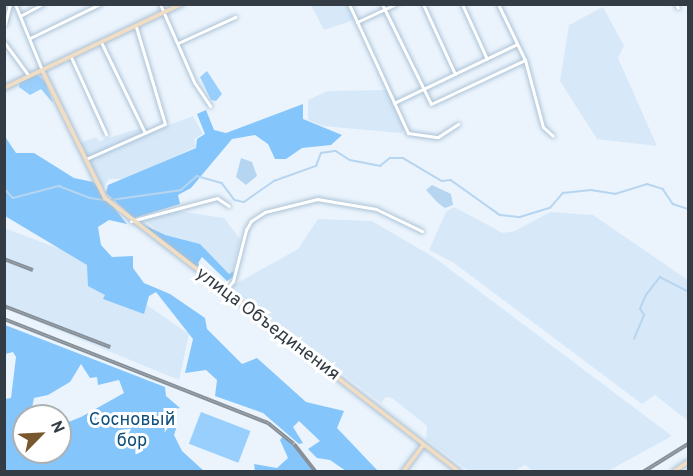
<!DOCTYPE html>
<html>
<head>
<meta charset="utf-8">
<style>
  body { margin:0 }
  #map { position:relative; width:693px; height:476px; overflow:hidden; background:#ebf4fd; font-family:Overpass,sans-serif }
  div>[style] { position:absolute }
  .built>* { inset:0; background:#d7e9f9 }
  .green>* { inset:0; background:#98cffd; transform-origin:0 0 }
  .forest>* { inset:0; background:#84c5fb }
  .water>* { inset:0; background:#b6d5f0 }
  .stream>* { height:1.5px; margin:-0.75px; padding:0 0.75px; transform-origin:0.75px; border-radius:0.75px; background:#b6d5f0 }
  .roads { filter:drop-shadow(0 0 2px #a9c0d4) drop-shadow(0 0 2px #a9c0d4) }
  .street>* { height:3px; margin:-1.5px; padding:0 1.5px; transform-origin:1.5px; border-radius:1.5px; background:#fff }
  .secondary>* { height:4px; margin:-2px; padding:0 2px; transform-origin:2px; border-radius:2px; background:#f1ddc3 }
  .rail>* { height:4px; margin-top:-2px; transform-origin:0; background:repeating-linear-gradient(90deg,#fff 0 4.5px,#879098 0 9px); box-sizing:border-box; border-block:2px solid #879098 }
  span { translate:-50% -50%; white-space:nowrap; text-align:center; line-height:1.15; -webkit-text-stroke:6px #fff; paint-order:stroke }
  .street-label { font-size:18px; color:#333c44 }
  .park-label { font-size:18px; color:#12507c }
  .frame { position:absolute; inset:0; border:6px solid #333c44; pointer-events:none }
  .north { position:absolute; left:12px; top:404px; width:60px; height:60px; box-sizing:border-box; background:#fff; border:2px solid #adb1b4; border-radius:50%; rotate:66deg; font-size:16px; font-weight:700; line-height:24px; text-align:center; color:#333c44 }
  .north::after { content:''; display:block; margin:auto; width:21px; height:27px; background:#79572e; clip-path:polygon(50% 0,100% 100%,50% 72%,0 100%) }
</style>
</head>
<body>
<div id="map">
  <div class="built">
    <div style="clip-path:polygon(311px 5px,347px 5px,354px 20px,324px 30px)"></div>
    <div style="clip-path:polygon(603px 7px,624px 46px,618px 58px,657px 146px,597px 139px,560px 81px,569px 25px)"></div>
    <div style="clip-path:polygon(388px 90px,405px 129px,401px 133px,323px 126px,308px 120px,308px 100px,328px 91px)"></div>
    <div style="clip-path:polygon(193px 116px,203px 134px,194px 139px,196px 147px,124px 179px,109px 179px,103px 188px,80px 143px,96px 137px,99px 141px,140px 128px,145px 134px)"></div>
    <div style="clip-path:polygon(454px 207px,503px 233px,515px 231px,550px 212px,593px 215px,688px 280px,688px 421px,655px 395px,642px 404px,454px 263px,429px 250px,446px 212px)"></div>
    <div style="clip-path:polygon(171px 210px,224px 218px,240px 239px,232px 274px,229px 276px,211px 262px,200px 246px,162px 235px,144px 219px)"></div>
    <div style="clip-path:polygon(318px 219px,372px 221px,435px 258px,672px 436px,608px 471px,533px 471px,525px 465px,514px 471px,469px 471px,426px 439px,427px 426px,392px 398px,386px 397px,381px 403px,230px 287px,298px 249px)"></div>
    <div style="clip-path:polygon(4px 228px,71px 253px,189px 334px,179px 380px,8px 310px,5px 312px)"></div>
  </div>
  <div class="green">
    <div style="clip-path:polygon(207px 71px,222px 94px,216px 101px,211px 100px,200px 77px)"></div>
    <div style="clip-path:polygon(37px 74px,45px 82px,53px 103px,41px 89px,30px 95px,19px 87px,20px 82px)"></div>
    <div style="left:201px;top:412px;width:53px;height:34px;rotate:21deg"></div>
  </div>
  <div class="forest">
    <div style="clip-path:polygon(303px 104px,303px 119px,342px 135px,331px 145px,302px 148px,286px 159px,275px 159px,268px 144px,255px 135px,232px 139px,191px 188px,178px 195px,180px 204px,134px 218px,106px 193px,108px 185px,196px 148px,197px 139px,205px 134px,197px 114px,206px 110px,214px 130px,226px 133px)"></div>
    <div style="clip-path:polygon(4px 135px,16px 153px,34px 153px,74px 178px,93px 182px,127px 224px,109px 220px,98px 227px,101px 245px,112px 257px,133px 256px,133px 268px,144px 283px,170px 294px,205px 318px,207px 329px,242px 364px,257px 358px,306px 402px,344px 411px,337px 428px,378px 471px,346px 471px,330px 460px,317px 458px,308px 449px,320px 441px,299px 421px,293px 427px,303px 443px,299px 444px,263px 413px,215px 396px,217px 380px,206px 370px,185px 373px,193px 339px,156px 292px,149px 296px,144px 314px,103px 299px,105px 295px,88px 286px,87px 265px,5px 216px)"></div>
    <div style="clip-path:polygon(138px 222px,165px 235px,200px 244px,229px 274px,234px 271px,233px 277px,227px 281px,202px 257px,198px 263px,220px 284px,217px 284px)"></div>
    <div style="clip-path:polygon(evenodd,5px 325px,165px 387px,166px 396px,180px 408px,169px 410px,177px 426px,174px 435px,182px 451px,204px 471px,5px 471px,5px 399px,11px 398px,16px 357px,13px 352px,5px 354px,5px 325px,81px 364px,90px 378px,97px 377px,98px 385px,119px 380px,124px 393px,81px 417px,66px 423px,63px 418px,60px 419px,60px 452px,24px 452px,24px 416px,36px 416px,32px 408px,34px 398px,48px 395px,70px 382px,81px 364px)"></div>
    <div style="clip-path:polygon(283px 436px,301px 453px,314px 471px,255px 471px,254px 464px,277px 468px,288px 458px,280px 440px)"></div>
  </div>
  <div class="water">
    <div style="clip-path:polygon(241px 158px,252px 162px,257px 176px,246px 185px,236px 177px)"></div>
    <div style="clip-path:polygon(432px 185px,451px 194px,453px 205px,445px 208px,438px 203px,426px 190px)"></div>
  </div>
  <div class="stream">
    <div style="left:4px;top:188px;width:13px;rotate:48deg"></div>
    <div style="left:13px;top:198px;width:48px;rotate:-14.6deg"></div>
    <div style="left:59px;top:186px;width:33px;rotate:21deg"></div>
    <div style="left:90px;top:198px;width:14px;rotate:8deg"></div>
    <div style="left:111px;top:200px;width:71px;rotate:-8.1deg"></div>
    <div style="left:181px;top:190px;width:21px;rotate:-41deg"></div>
    <div style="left:197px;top:176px;width:26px;rotate:16deg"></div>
    <div style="left:222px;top:183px;width:21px;rotate:53deg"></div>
    <div style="left:235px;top:200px;width:9px;rotate:13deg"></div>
    <div style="left:244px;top:202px;width:37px;rotate:-35deg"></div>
    <div style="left:274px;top:181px;width:45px;rotate:-19.7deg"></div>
    <div style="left:316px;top:166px;width:14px;rotate:-69deg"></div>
    <div style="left:321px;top:153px;width:15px;rotate:-8deg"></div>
    <div style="left:336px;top:151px;width:17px;rotate:33deg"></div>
    <div style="left:350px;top:160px;width:31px;rotate:11deg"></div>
    <div style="left:380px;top:166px;width:13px;rotate:-39deg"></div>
    <div style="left:390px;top:158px;width:13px"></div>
    <div style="left:403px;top:158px;width:45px;rotate:30.5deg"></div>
    <div style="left:442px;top:181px;width:9px;rotate:-6deg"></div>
    <div style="left:451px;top:180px;width:60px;rotate:35.5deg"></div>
    <div style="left:500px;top:215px;width:20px;rotate:6deg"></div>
    <div style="left:520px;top:217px;width:31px;rotate:-17deg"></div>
    <div style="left:550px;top:208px;width:20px;rotate:-49deg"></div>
    <div style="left:563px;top:193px;width:28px;rotate:-6deg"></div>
    <div style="left:591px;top:190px;width:24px;rotate:9deg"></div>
    <div style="left:615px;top:194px;width:34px;rotate:-17deg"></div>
    <div style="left:647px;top:184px;width:17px;rotate:17deg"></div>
    <div style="left:663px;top:189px;width:18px;rotate:56deg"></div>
    <div style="left:673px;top:204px;width:16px;rotate:18deg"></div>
    <div style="left:634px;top:339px;width:26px;rotate:-67deg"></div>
    <div style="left:644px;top:315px;width:7px;rotate:-124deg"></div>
    <div style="left:640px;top:309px;width:15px;rotate:-67deg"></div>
    <div style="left:646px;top:295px;width:23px;rotate:-52deg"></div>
    <div style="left:660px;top:277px;width:31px;rotate:27deg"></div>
  </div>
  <div class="roads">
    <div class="street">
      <div style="left:15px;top:4px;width:71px;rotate:67.8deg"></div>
      <div style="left:160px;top:4px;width:85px;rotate:66.4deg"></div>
      <div style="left:194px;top:82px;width:29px;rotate:56deg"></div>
      <div style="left:349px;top:4px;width:142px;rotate:65.4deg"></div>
      <div style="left:408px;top:133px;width:30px;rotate:8deg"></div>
      <div style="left:438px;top:137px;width:24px;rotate:-33deg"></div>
      <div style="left:382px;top:4px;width:111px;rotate:63.9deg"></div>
      <div style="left:431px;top:104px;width:104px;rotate:-25.1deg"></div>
      <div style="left:423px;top:4px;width:77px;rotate:65.4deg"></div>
      <div style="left:462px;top:4px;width:60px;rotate:65.6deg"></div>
      <div style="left:498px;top:4px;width:62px;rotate:64.3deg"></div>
      <div style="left:525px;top:60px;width:69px;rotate:75deg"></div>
      <div style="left:543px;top:127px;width:13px;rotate:42deg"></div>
      <div style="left:676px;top:4px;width:4px;rotate:63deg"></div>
      <div style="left:20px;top:16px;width:26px;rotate:-28deg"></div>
      <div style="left:357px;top:22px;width:43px;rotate:-24.8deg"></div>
      <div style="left:5px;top:24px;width:21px;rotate:-76deg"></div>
      <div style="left:30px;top:38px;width:78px;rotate:-25.9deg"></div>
      <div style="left:4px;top:42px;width:42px;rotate:53.7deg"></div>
      <div style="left:101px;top:42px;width:101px;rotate:64.2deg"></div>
      <div style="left:178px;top:43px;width:63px;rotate:-24.5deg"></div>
      <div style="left:71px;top:57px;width:85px;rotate:65.6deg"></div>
      <div style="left:394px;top:103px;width:136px;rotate:-25.6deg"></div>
      <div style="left:86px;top:159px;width:86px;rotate:-23.9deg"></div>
      <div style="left:165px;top:124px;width:101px;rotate:-106.6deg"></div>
      <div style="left:131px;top:221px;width:89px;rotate:-15deg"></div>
      <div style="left:217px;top:198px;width:14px;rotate:34deg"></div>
      <div style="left:225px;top:291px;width:13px;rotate:-51deg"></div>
      <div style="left:233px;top:281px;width:53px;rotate:-75.7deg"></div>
      <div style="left:246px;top:230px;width:10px;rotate:-61deg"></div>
      <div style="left:251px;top:221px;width:17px;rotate:-33deg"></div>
      <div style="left:265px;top:212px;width:54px;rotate:-14deg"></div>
      <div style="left:317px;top:199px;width:60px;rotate:9.6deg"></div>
      <div style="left:376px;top:209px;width:51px;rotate:25.6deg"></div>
    </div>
    <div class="secondary">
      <div style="left:42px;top:70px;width:143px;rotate:63.8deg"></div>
      <div style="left:105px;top:198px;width:448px;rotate:37.7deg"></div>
      <div style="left:4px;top:88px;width:197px;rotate:-25.3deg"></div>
      <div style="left:403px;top:472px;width:34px;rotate:-53deg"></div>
      <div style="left:673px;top:472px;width:18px;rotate:-34deg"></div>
    </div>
  </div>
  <div class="rail">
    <div style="left:4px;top:259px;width:31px;rotate:21deg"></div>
    <div style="left:4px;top:306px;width:114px;rotate:21.1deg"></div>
    <div style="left:4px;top:319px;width:284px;rotate:21.5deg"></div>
    <div style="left:268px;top:423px;width:33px;rotate:39deg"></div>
    <div style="left:294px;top:444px;width:36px;rotate:52deg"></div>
    <div style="left:643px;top:472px;width:53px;rotate:-31.9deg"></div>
  </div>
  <div class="street-label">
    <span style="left:267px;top:325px;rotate:37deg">улица Объединения</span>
  </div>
  <div class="park-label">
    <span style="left:132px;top:432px">Сосновый<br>бор</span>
  </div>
  <div class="frame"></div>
  <div class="north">N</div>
</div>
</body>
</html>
